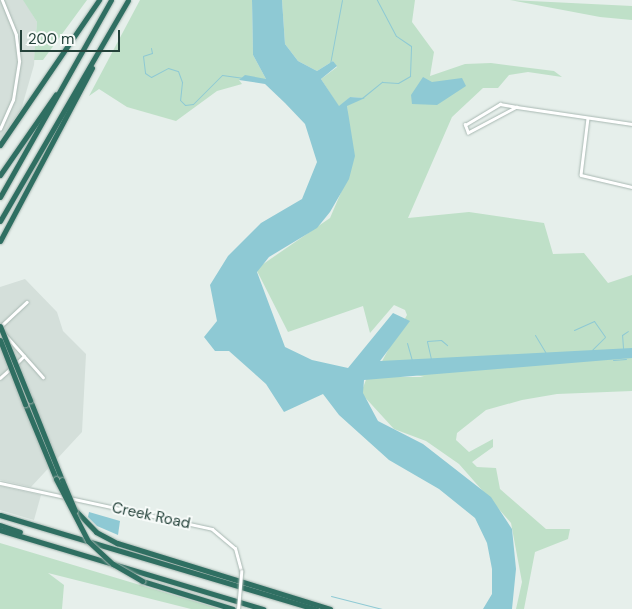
<!DOCTYPE html>
<html>
<head>
<meta charset="utf-8">
<style>
  body { margin:0 }
  #map { position:relative; width:632px; height:609px; overflow:hidden; background:#e6efeb; font-family:"DM Sans",sans-serif }
  div>[style] { position:absolute }
  .built>* { inset:0; background:#d4dfda }
  .green>* { inset:0; background:#bfe0c8 }
  .water>* { inset:0; background:#8ec9d4 }
  .stream>* { height:1px; margin:-0.5px; padding:0 0.5px; transform-origin:0.5px; border-radius:0.5px; background:#8ec9d4 }
  .roads { filter:drop-shadow(0 0 1px #a8b8b2) drop-shadow(0 0 1px #a8b8b2) }
  .minor>* { height:2.5px; margin:-1.25px; padding:0 1.25px; transform-origin:1.25px; border-radius:1.25px; background:#fff }
  .tertiary>* { height:3px; margin:-1.5px; padding:0 1.5px; transform-origin:1.5px; border-radius:1.5px; background:#fff }
  .motorway>* { height:5px; margin:-2.5px; padding:0 2.5px; transform-origin:2.5px; border-radius:2.5px; background:#2f6f62 }
  .bridges { filter:drop-shadow(0 0 1px #a8b8b2) drop-shadow(0 0 1px #a8b8b2) }
  .tertiary-bridge>* { height:3px; margin:-1.5px; padding:0 1.5px; transform-origin:1.5px; border-radius:1.5px; background:#fff }
  .motorway-bridge>* { height:5px; margin:-2.5px; padding:0 2.5px; transform-origin:2.5px; border-radius:2.5px; background:#2f6f62 }
  span { translate:-50% -50%; white-space:nowrap; text-align:center; line-height:1.15; -webkit-text-stroke:4px #f7fbf9; paint-order:stroke }
  .street-label { font-size:15px; color:#24423a }
  .scale { position:absolute; left:20px; top:30px; width:100px; height:22px; box-sizing:border-box; border:2px solid #24423a; border-top:0; padding-left:6px; font-size:15px; line-height:18px; white-space:nowrap; color:#24423a; -webkit-text-stroke:4px #f7fbf9; paint-order:stroke }
</style>
</head>
<body>
<div id="map">
  <div class="built">
    <div style="clip-path:polygon(0 0,24px 0,37px 22px,34px 65px,21px 110px,0 139px)"></div>
    <div style="clip-path:polygon(25px 279px,57px 312px,63px 331px,86px 354px,82px 432px,31px 487px,0 480px,0 287px)"></div>
    <div style="clip-path:polygon(0 486px,41px 495px,34px 520px,0 510px)"></div>
  </div>
  <div class="green">
    <div style="clip-path:polygon(23px 0,87px 0,43px 60px,34px 60px,37px 22px)"></div>
    <div style="clip-path:polygon(140px 0,252px 0,253px 55px,266px 79px,239px 80px,242px 84px,217px 91px,176px 121px,127px 107px,99px 89px,89px 96px)"></div>
    <div style="clip-path:polygon(282px 0,415px 0,412px 22px,434px 52px,430px 76px,465px 64px,491px 63px,554px 71px,562px 77px,528px 72px,509px 75px,498px 88px,483px 88px,452px 117px,408px 218px,469px 212px,544px 223px,553px 254px,584px 253px,608px 283px,632px 275px,632px 391px,557px 394px,522px 400px,486px 410px,457px 433px,456px 440px,469px 452px,493px 439px,493px 447px,472px 462px,477px 467px,496px 468px,500px 489px,546px 529px,570px 529px,568px 539px,535px 552px,524px 609px,516px 609px,522px 582px,511px 523px,459px 464px,426px 441px,394px 429px,361px 393px,367px 377px,424px 377px,380px 365px,407px 315px,405px 310px,394px 305px,370px 333px,363px 306px,288px 332px,256px 269px,330px 218px,351px 169px,347px 105px,363px 98px,350px 97px,339px 107px,321px 79px,337px 67px,333px 61px,317px 71px,298px 61px,285px 44px)"></div>
    <div style="clip-path:polygon(510px 0,632px 6px,632px 20px,600px 17px)"></div>
    <div style="clip-path:polygon(0 543px,220px 609px,191px 609px,48px 573px,64px 585px,62px 609px,0 609px)"></div>
  </div>
  <div class="water">
    <div style="clip-path:polygon(252px 0,282px 0,285px 44px,298px 61px,317px 71px,333px 61px,337px 66px,321px 79px,339px 106px,350px 97px,365px 98px,347px 106px,355px 156px,349px 179px,330px 212px,317px 228px,269px 257px,257px 272px,285px 347px,312px 360px,348px 368px,393px 313px,410px 321px,380px 361px,632px 348px,632px 358px,364px 380px,363px 393px,378px 421px,423px 444px,491px 497px,512px 529px,516px 569px,512px 609px,483px 609px,492px 594px,492px 569px,487px 543px,475px 518px,439px 489px,389px 460px,339px 415px,323px 394px,284px 412px,266px 384px,229px 351px,215px 351px,204px 337px,217px 321px,210px 285px,228px 256px,261px 223px,302px 199px,317px 162px,305px 124px,285px 103px,265px 84px,239px 80px,245px 75px,266px 79px,253px 55px)"></div>
    <div style="clip-path:polygon(423px 77px,432px 82px,462px 78px,466px 86px,437px 105px,412px 104px,411px 95px)"></div>
    <div style="clip-path:polygon(89px 512px,120px 521px,118px 535px,97px 526px,88px 517px)"></div>
  </div>
  <div class="stream">
    <div style="left:151px;top:48px;width:5px;rotate:79deg"></div>
    <div style="left:152px;top:53px;width:9px;rotate:162deg"></div>
    <div style="left:143px;top:56px;width:17px;rotate:83deg"></div>
    <div style="left:145px;top:73px;width:7px;rotate:34deg"></div>
    <div style="left:151px;top:77px;width:19px;rotate:-28deg"></div>
    <div style="left:168px;top:68px;width:10px;rotate:17deg"></div>
    <div style="left:178px;top:71px;width:12px;rotate:70deg"></div>
    <div style="left:182px;top:82px;width:18px;rotate:96deg"></div>
    <div style="left:180px;top:100px;width:7px;rotate:45deg"></div>
    <div style="left:185px;top:105px;width:8px;rotate:-7deg"></div>
    <div style="left:193px;top:104px;width:41px;rotate:-45deg"></div>
    <div style="left:222px;top:75px;width:22px;rotate:8deg"></div>
    <div style="left:330px;top:64px;width:65px;rotate:-79.4deg"></div>
    <div style="left:362px;top:98px;width:26px;rotate:-39deg"></div>
    <div style="left:382px;top:82px;width:16px;rotate:4deg"></div>
    <div style="left:398px;top:83px;width:14px;rotate:-30deg"></div>
    <div style="left:410px;top:76px;width:30px;rotate:-88deg"></div>
    <div style="left:411px;top:46px;width:18px;rotate:-146deg"></div>
    <div style="left:396px;top:36px;width:41px;rotate:-117.8deg"></div>
    <div style="left:574px;top:330px;width:22px;rotate:-24deg"></div>
    <div style="left:594px;top:321px;width:19px;rotate:55deg"></div>
    <div style="left:605px;top:337px;width:18px;rotate:135deg"></div>
    <div style="left:535px;top:335px;width:21px;rotate:59deg"></div>
    <div style="left:407px;top:343px;width:18px;rotate:74deg"></div>
    <div style="left:623px;top:348px;width:13px;rotate:-94deg"></div>
    <div style="left:622px;top:335px;width:7px;rotate:-34deg"></div>
    <div style="left:431px;top:359px;width:18px;rotate:-103deg"></div>
    <div style="left:427px;top:341px;width:14px;rotate:-4deg"></div>
    <div style="left:441px;top:340px;width:8px;rotate:40deg"></div>
    <div style="left:613px;top:360px;width:13px;rotate:-4deg"></div>
    <div style="left:331px;top:596px;width:53px;rotate:14.3deg"></div>
  </div>
  <div class="roads">
    <div class="minor">
      <div style="left:500px;top:104px;width:17px;rotate:10deg"></div>
      <div style="left:517px;top:107px;width:55px;rotate:152deg"></div>
      <div style="left:468px;top:133px;width:9px;rotate:-111deg"></div>
      <div style="left:465px;top:125px;width:41px;rotate:-31deg"></div>
      <div style="left:517px;top:107px;width:116px;rotate:8.4deg"></div>
      <div style="left:588px;top:118px;width:57px;rotate:97deg"></div>
      <div style="left:581px;top:175px;width:52px;rotate:13.2deg"></div>
      <div style="left:0;top:129px;width:32px;rotate:-66deg"></div>
      <div style="left:13px;top:100px;width:39px;rotate:-81deg"></div>
      <div style="left:19px;top:61px;width:26px;rotate:-97deg"></div>
      <div style="left:16px;top:35px;width:38px;rotate:-112deg"></div>
      <div style="left:1px;top:326px;width:35px;rotate:-43deg"></div>
      <div style="left:4px;top:333px;width:59px;rotate:48.4deg"></div>
      <div style="left:16px;top:364px;width:11px;rotate:-45deg"></div>
      <div style="left:0;top:378px;width:13px;rotate:-42deg"></div>
    </div>
    <div class="tertiary">
      <div style="left:0;top:483px;width:217px;rotate:12.2deg"></div>
      <div style="left:212px;top:529px;width:30px;rotate:40deg"></div>
      <div style="left:235px;top:548px;width:24px;rotate:75deg"></div>
    </div>
    <div class="motorway">
      <div style="left:0;top:145px;width:176px;rotate:-55.7deg"></div>
      <div style="left:0;top:175px;width:98px;rotate:-55.3deg"></div>
      <div style="left:0;top:197px;width:226px;rotate:-60.6deg"></div>
      <div style="left:0;top:221px;width:255px;rotate:-59.9deg"></div>
      <div style="left:0;top:241px;width:196px;rotate:-62deg"></div>
      <div style="left:30px;top:400px;width:86px;rotate:68.2deg"></div>
      <div style="left:25px;top:404px;width:81px;rotate:67.5deg"></div>
      <div style="left:75px;top:510px;width:30px;rotate:46deg"></div>
      <div style="left:96px;top:532px;width:24px;rotate:28deg"></div>
      <div style="left:117px;top:543px;width:223px;rotate:17.2deg"></div>
      <div style="left:0;top:515px;width:330px;rotate:16.6deg"></div>
      <div style="left:0;top:525px;width:21px;rotate:19deg"></div>
      <div style="left:0;top:530px;width:275px;rotate:16.7deg"></div>
      <div style="left:142px;top:581px;width:95px;rotate:17.1deg"></div>
    </div>
  </div>
  <div class="bridges">
    <div class="tertiary-bridge">
      <div style="left:238px;top:609px;width:38px;rotate:-85deg"></div>
    </div>
    <div class="motorway-bridge">
      <div style="left:0;top:326px;width:80px;rotate:67.9deg"></div>
      <div style="left:0;top:340px;width:69px;rotate:68.7deg"></div>
      <div style="left:56px;top:479px;width:70px;rotate:62.7deg"></div>
      <div style="left:88px;top:541px;width:34px;rotate:43deg"></div>
      <div style="left:113px;top:564px;width:34px;rotate:30deg"></div>
      <div style="left:62px;top:480px;width:33px;rotate:67deg"></div>
    </div>
  </div>
  <div class="street-label">
    <span style="left:151px;top:516px;rotate:12deg">Creek Road</span>
  </div>
  <div class="scale">200 m</div>
</div>
</body>
</html>
